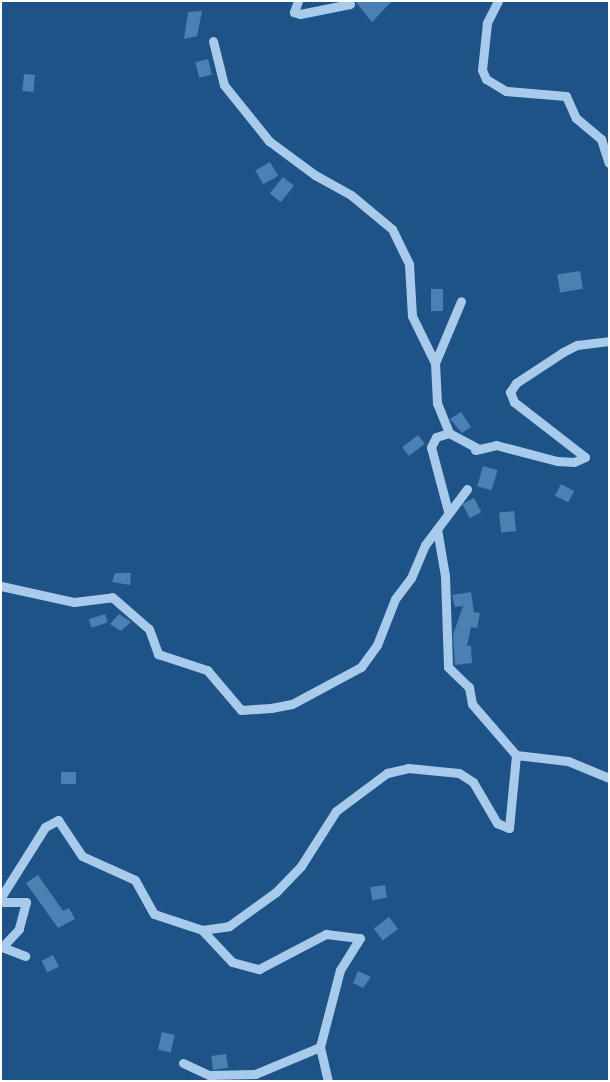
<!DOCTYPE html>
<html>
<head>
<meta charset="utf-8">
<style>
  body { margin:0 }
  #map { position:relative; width:610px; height:1082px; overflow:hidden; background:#1e5388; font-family:Cabin,sans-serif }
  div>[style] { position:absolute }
  .building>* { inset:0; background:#4a80b2; transform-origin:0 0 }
  .minor>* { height:9px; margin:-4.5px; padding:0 4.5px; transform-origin:4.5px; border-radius:4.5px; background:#a8cbeb }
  span { translate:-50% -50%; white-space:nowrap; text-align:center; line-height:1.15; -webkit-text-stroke:4px #1e5388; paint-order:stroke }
  .frame { position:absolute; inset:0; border:2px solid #fff; pointer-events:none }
</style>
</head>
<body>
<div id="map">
  <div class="building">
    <div style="clip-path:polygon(355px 1px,392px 1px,372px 22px)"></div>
    <div style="clip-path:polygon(202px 11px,197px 36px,184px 39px,188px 12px)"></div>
    <div style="left:208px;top:59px;width:16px;height:13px;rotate:76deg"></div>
    <div style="left:24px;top:74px;width:11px;height:17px;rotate:5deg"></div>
    <div style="left:270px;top:162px;width:16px;height:17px;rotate:60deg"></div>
    <div style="left:283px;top:177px;width:14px;height:21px;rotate:39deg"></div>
    <div style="left:580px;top:271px;width:18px;height:23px;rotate:81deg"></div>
    <div style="left:431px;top:289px;width:12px;height:22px"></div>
    <div style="clip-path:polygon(461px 412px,471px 427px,462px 433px,450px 419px)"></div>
    <div style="left:418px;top:435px;width:11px;height:20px;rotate:52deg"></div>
    <div style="left:483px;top:466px;width:15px;height:21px;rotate:16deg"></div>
    <div style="left:561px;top:484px;width:15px;height:13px;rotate:28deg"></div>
    <div style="left:474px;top:498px;width:16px;height:13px;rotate:63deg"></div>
    <div style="left:514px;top:511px;width:20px;height:15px;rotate:84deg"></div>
    <div style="clip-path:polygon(115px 573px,131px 573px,130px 585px,112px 582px)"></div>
    <div style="clip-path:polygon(471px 592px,474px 612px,480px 613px,477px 628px,471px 627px,467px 646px,471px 646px,472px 663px,455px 665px,453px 635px,463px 606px,455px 607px,452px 595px)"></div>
    <div style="left:105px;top:614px;width:9px;height:17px;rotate:72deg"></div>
    <div style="clip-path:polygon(119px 614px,131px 622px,121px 631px,110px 624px)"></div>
    <div style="left:76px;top:772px;width:12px;height:15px;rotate:90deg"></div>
    <div style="clip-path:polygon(38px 875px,63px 911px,69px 908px,75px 919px,58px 928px,26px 883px)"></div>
    <div style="left:385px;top:885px;width:13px;height:15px;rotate:81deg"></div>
    <div style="left:389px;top:917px;width:15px;height:19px;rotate:53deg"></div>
    <div style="left:53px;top:955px;width:13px;height:13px;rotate:63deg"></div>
    <div style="clip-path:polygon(358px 971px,371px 977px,363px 988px,353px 983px)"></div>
    <div style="left:162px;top:1032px;width:13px;height:18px;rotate:13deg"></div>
    <div style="left:226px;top:1054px;width:14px;height:15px;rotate:82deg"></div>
  </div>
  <div class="minor">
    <div style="left:298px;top:1px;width:12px;rotate:110deg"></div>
    <div style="left:294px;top:12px;width:6px;rotate:18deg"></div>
    <div style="left:300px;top:14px;width:51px;rotate:-11.3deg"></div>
    <div style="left:498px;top:1px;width:25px;rotate:117deg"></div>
    <div style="left:487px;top:23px;width:47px;rotate:96.1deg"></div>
    <div style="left:482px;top:70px;width:10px;rotate:66deg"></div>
    <div style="left:486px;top:79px;width:23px;rotate:31deg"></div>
    <div style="left:506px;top:91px;width:60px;rotate:4.8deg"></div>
    <div style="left:566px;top:96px;width:24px;rotate:66deg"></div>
    <div style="left:576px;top:118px;width:33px;rotate:40deg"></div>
    <div style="left:601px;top:139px;width:25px;rotate:72deg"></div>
    <div style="left:213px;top:41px;width:45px;rotate:76deg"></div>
    <div style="left:224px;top:85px;width:72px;rotate:51.2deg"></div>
    <div style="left:269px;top:141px;width:57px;rotate:36.5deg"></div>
    <div style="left:315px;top:175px;width:41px;rotate:29.1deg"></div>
    <div style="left:351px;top:195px;width:53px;rotate:39.7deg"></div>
    <div style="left:392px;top:229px;width:39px;rotate:64deg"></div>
    <div style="left:409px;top:264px;width:52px;rotate:86.7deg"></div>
    <div style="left:412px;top:316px;width:52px;rotate:63.9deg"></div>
    <div style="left:435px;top:363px;width:40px;rotate:87.1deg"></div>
    <div style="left:437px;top:403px;width:32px;rotate:68deg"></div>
    <div style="left:449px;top:433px;width:34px;rotate:28deg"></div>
    <div style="left:435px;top:363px;width:67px;rotate:-67.2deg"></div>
    <div style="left:475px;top:450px;width:22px;rotate:-13deg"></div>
    <div style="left:496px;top:445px;width:63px;rotate:14.7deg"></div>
    <div style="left:557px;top:461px;width:17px;rotate:3deg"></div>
    <div style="left:574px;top:462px;width:12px;rotate:-24deg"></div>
    <div style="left:585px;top:457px;width:90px;rotate:-142.2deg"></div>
    <div style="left:514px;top:402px;width:11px;rotate:-112deg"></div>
    <div style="left:510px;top:392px;width:11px;rotate:-56deg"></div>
    <div style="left:516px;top:383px;width:56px;rotate:-33.4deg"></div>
    <div style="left:563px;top:352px;width:16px;rotate:-27deg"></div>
    <div style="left:577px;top:345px;width:32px;rotate:-7deg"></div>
    <div style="left:448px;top:511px;width:66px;rotate:-104.9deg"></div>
    <div style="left:431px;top:447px;width:11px;rotate:-63deg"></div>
    <div style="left:436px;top:437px;width:14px;rotate:-17deg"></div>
    <div style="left:437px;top:529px;width:48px;rotate:80.3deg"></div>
    <div style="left:445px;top:576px;width:91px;rotate:88.1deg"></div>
    <div style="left:448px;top:667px;width:29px;rotate:44deg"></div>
    <div style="left:469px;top:687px;width:17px;rotate:80deg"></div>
    <div style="left:472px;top:704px;width:67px;rotate:49.2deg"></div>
    <div style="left:516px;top:755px;width:52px;rotate:6.6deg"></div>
    <div style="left:568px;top:761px;width:44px;rotate:22.5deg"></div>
    <div style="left:1px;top:586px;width:75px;rotate:12.4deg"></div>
    <div style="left:74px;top:602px;width:38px;rotate:-7deg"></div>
    <div style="left:112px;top:597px;width:49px;rotate:40.9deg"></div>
    <div style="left:149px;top:629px;width:27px;rotate:70deg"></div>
    <div style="left:158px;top:654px;width:52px;rotate:18.1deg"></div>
    <div style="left:207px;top:670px;width:52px;rotate:49.6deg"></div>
    <div style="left:241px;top:710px;width:30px;rotate:-4deg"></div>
    <div style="left:271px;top:708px;width:21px;rotate:-11deg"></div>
    <div style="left:292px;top:704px;width:78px;rotate:-28.2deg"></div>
    <div style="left:361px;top:667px;width:27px;rotate:-54deg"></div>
    <div style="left:377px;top:645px;width:49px;rotate:-68.6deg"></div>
    <div style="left:395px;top:599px;width:26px;rotate:-53deg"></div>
    <div style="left:411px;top:578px;width:36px;rotate:-67deg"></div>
    <div style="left:425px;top:545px;width:70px;rotate:-53.1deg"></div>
    <div style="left:1px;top:897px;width:83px;rotate:-57.8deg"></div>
    <div style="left:45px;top:827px;width:15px;rotate:-28deg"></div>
    <div style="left:58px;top:820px;width:43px;rotate:56.3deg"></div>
    <div style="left:82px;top:856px;width:58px;rotate:24.4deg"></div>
    <div style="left:135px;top:880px;width:39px;rotate:61deg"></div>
    <div style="left:154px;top:914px;width:51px;rotate:18.4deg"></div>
    <div style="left:202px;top:930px;width:27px;rotate:-8deg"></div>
    <div style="left:229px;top:926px;width:58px;rotate:-35.9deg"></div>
    <div style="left:276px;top:892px;width:36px;rotate:-46deg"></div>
    <div style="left:301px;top:866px;width:65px;rotate:-57.5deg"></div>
    <div style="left:336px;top:811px;width:64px;rotate:-36.7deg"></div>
    <div style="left:387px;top:773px;width:22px;rotate:-13deg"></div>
    <div style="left:408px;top:768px;width:51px;rotate:5.6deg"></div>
    <div style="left:459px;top:773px;width:17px;rotate:33deg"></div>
    <div style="left:473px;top:782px;width:48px;rotate:59.7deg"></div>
    <div style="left:497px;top:823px;width:13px;rotate:23deg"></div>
    <div style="left:509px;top:828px;width:73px;rotate:-84.5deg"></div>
    <div style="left:1px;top:902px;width:25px"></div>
    <div style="left:26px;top:902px;width:28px;rotate:105deg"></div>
    <div style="left:19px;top:929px;width:25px;rotate:133deg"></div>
    <div style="left:2px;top:947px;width:25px;rotate:21deg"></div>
    <div style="left:202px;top:930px;width:44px;rotate:46.8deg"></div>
    <div style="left:232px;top:962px;width:28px;rotate:15deg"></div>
    <div style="left:259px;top:969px;width:76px;rotate:-27.6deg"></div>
    <div style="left:326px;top:934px;width:34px;rotate:7deg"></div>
    <div style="left:360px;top:938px;width:38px;rotate:122deg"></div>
    <div style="left:340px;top:970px;width:80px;rotate:104.6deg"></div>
    <div style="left:320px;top:1047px;width:35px;rotate:77deg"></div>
    <div style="left:183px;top:1063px;width:29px;rotate:25deg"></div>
    <div style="left:209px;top:1075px;width:46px;rotate:-1.2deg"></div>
    <div style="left:255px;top:1074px;width:70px;rotate:-22.6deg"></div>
  </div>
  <div class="frame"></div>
</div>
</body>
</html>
